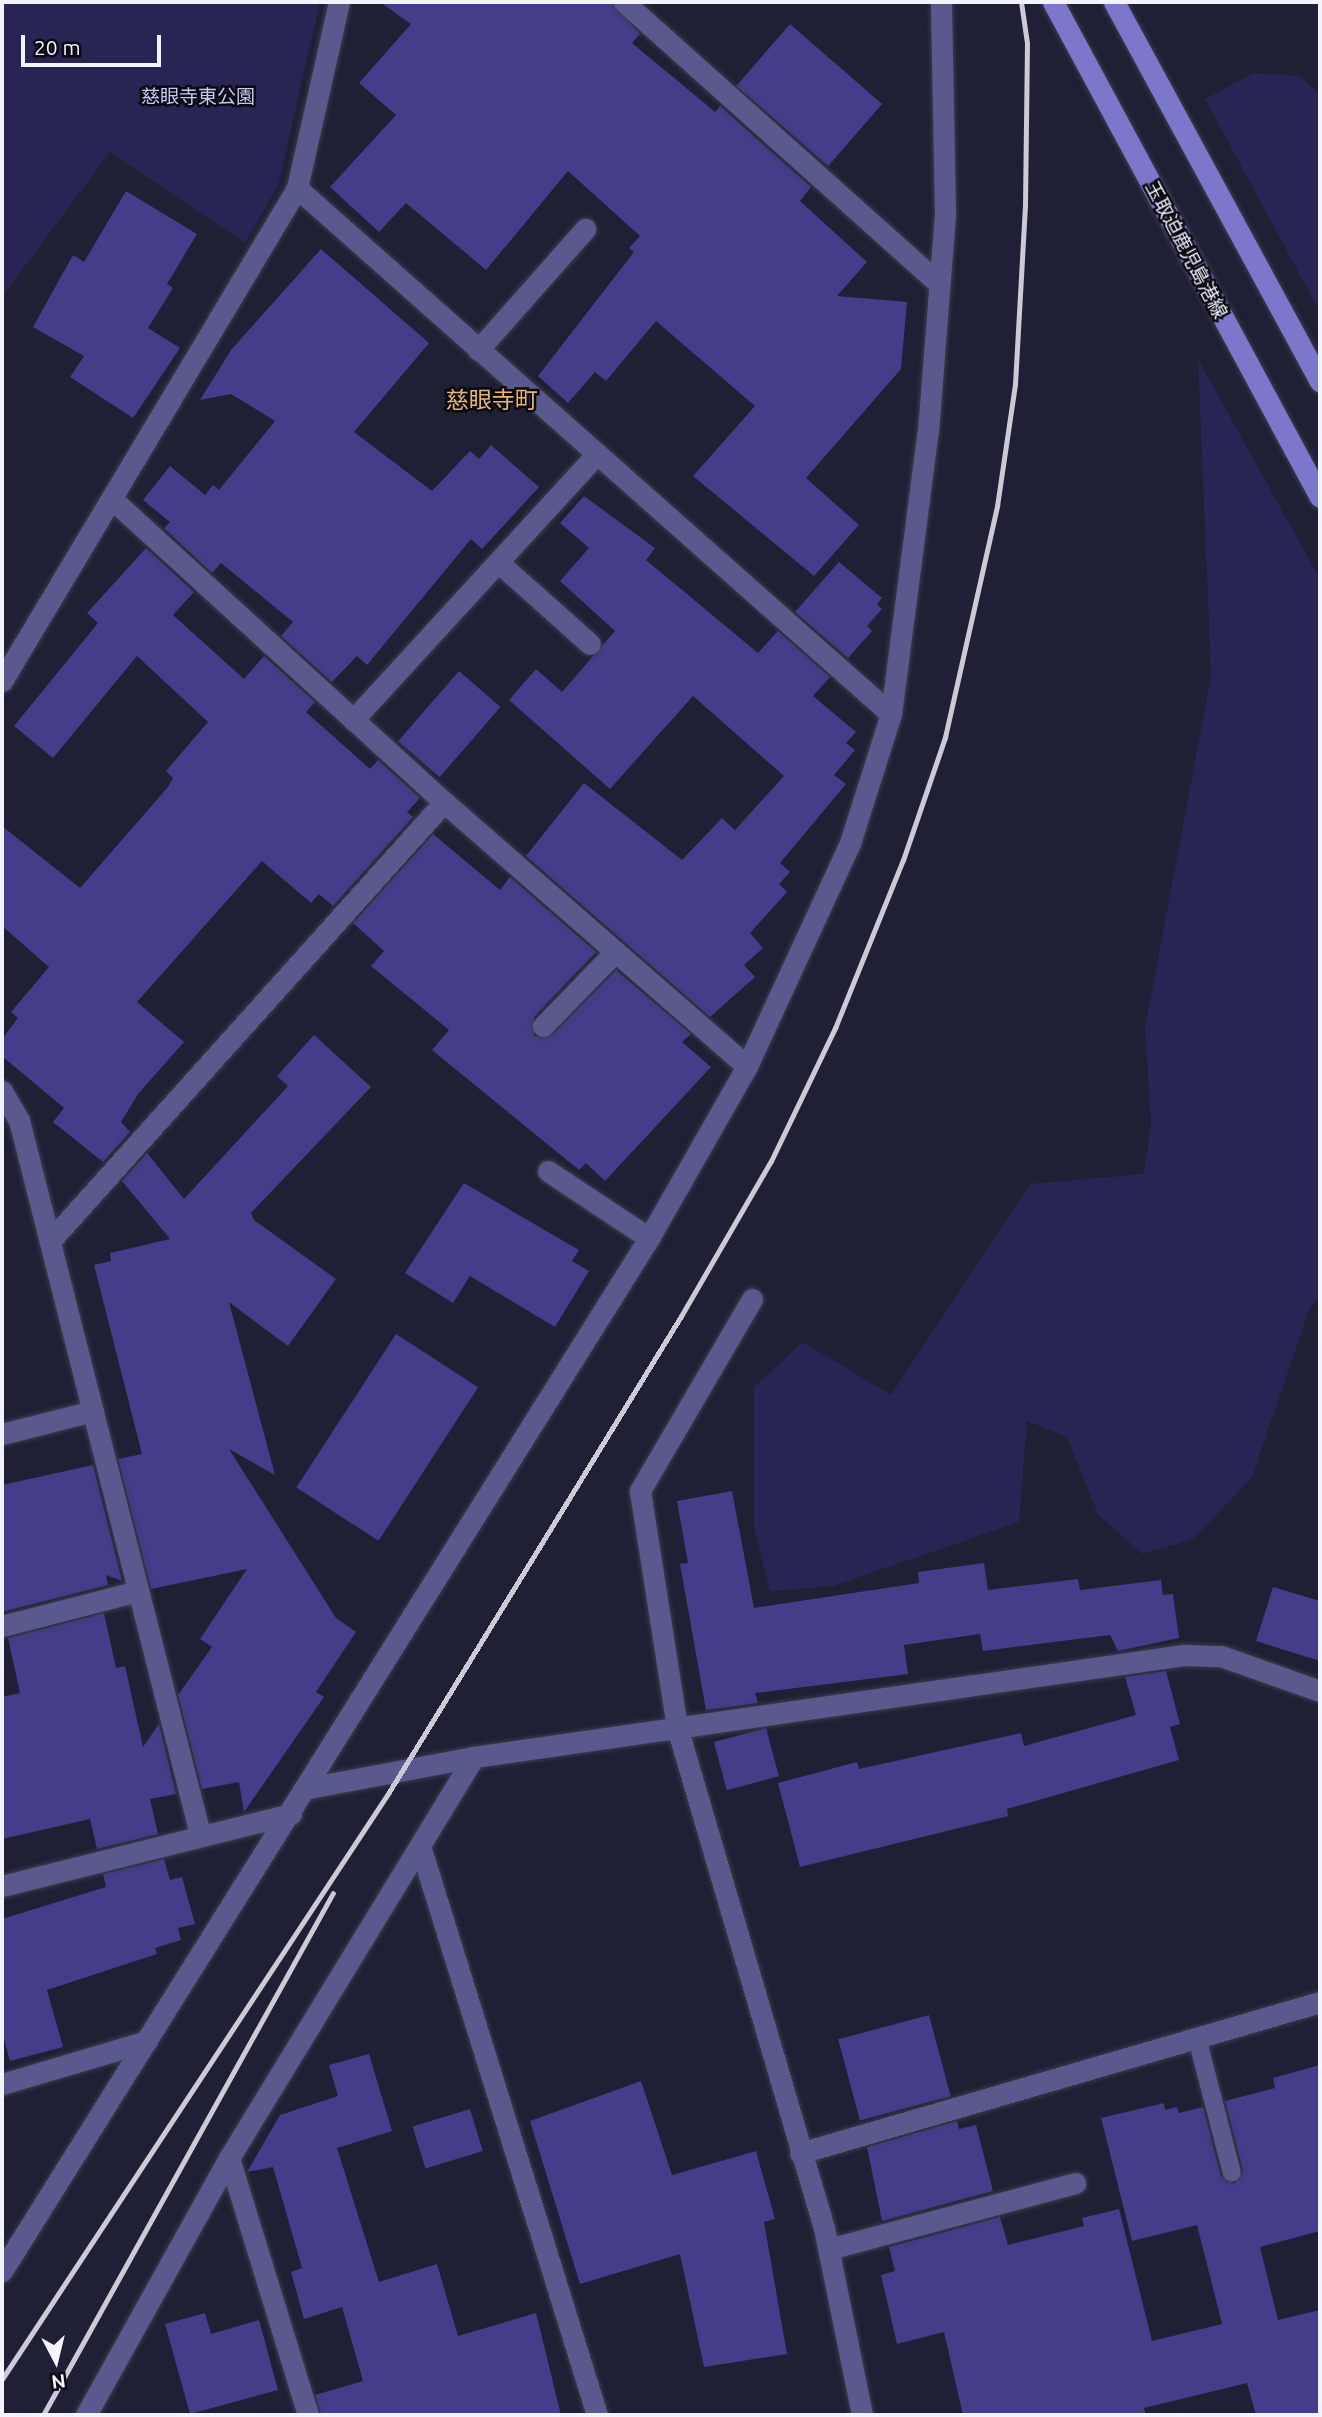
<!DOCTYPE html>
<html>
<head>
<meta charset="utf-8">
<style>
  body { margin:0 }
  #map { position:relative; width:1322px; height:2417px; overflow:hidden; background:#1f1f35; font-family:Ubuntu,"Noto Sans JP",sans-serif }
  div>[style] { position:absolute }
  .green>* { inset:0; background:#282453 }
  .building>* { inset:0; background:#443d89; transform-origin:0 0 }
  .roads { filter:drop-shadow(0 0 2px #3d3d51) drop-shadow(0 0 2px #3d3d51) }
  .lane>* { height:18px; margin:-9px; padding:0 9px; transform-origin:9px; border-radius:9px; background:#5a598d }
  .street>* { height:21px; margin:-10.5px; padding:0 10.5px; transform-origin:10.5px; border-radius:10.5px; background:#5a598d }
  .secondary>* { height:21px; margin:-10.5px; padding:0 10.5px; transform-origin:10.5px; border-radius:10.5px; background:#7b78cb }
  .rail>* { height:5px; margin:-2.5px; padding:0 2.5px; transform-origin:2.5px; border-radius:2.5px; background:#cacbd6 }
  span { translate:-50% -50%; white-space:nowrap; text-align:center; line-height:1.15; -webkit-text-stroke:5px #0a0a14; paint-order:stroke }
  .park-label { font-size:19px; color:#c6c7f3 }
  .street-label { font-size:19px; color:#f2f3fc }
  .quarter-label { font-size:23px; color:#e5b574 }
  .frame { position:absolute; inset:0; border:4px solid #f2f3fc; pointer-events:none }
  .north { position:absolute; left:21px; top:2326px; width:70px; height:70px; -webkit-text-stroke:5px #0a0a14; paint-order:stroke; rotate:173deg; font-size:19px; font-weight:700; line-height:28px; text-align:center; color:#f2f3fc }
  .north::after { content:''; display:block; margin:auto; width:24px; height:32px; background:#f2f3fc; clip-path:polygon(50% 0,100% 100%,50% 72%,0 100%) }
  .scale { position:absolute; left:21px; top:35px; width:140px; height:32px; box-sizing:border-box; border:4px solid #f2f3fc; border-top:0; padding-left:9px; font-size:21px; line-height:24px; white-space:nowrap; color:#f2f3fc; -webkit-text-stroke:5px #0a0a14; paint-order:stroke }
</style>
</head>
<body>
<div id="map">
  <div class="green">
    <div style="clip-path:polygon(2px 2px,320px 2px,278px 186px,245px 243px,110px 152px,2px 297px)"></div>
    <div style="clip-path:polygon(1254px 73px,1300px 76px,1320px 94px,1320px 312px,1205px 99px)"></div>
    <div style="clip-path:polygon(1198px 359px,1320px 579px,1320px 1299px,1310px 1307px,1252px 1477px,1194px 1539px,1142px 1554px,1098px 1514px,1067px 1437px,1027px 1421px,1019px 1522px,833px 1586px,770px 1591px,754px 1527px,754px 1387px,803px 1342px,891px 1395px,1030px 1184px,1144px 1174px,1151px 1122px,1145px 1028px,1211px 676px)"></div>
  </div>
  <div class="building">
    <div style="clip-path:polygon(380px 2px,611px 2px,640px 34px,632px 43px,715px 112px,720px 106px,811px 187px,800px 201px,867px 262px,837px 296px,907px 302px,901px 369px,806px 478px,859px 525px,814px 576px,693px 476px,755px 406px,656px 321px,606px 381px,595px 372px,568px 403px,538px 376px,634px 252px,629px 248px,640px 236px,568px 171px,486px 270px,406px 203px,379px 232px,330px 187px,396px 115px,359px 83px,411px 24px)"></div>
    <div style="left:790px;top:24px;width:122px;height:82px;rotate:41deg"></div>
    <div style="clip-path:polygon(126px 191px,197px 234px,167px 284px,173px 288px,148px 328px,180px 348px,133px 418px,70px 377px,84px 356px,33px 327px,73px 255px,84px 262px)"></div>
    <div style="clip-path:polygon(321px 249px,429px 343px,354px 432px,432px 491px,470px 451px,479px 459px,491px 445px,539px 487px,482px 549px,471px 539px,367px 665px,357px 656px,332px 682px,281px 636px,293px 622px,221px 563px,212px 573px,164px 528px,170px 522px,143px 500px,170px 466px,205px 495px,213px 485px,219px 490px,275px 421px,231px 394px,200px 400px,231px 350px)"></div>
    <div style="clip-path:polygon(584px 496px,655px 548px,646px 560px,758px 653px,778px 631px,830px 677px,813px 696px,856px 732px,846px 743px,855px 750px,834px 775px,846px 784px,780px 863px,790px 872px,779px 884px,787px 892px,750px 933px,763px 948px,744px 965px,755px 977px,710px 1017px,526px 856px,584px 783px,682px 860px,722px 818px,735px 830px,784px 776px,693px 696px,610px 789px,509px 700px,536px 669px,562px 692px,615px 631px,560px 581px,589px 548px,560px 523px)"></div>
    <div style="clip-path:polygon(146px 548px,194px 592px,173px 615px,244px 679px,264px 656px,315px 702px,306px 712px,370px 769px,378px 760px,420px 798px,407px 812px,413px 817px,333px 906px,319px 894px,311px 903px,262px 861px,137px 1002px,184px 1042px,138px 1094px,121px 1122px,130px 1132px,103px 1162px,53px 1122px,64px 1108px,2px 1056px,2px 1039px,18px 1018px,11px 1012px,49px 967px,2px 926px,2px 826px,80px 888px,168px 787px,173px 778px,166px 771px,208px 722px,137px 656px,53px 758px,14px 726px,98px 623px,87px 613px)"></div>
    <div style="clip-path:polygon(839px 562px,882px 598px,877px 604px,882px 609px,867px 626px,872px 631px,848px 658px,795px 612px)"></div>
    <div style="left:459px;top:671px;width:55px;height:93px;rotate:41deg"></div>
    <div style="clip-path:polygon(433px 834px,500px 890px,510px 877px,596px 952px,534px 1017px,534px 1036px,552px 1035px,616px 970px,691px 1034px,682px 1042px,711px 1067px,605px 1181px,586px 1163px,579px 1170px,432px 1050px,449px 1030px,371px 966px,384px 951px,353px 923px)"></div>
    <div style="clip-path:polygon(314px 1035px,371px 1087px,251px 1213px,254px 1220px,336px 1279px,288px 1346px,229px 1302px,275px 1475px,229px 1449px,336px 1618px,356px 1632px,316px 1692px,324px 1697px,244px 1812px,239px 1782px,202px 1789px,178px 1695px,212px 1647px,200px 1639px,247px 1569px,151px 1589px,118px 1459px,142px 1454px,94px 1265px,111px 1261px,110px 1253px,170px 1239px,122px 1181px,147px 1153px,184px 1199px,288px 1086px,277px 1076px)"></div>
    <div style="clip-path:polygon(464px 1183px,579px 1250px,572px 1261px,589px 1271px,555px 1327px,470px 1276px,453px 1303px,405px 1273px)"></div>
    <div style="left:396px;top:1334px;width:98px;height:183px;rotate:33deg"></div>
    <div style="clip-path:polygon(93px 1465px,122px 1581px,106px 1575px,108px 1585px,2px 1612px,2px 1485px)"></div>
    <div style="clip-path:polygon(732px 1491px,754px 1608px,919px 1583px,918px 1572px,984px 1563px,988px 1590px,1078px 1579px,1080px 1590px,1161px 1580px,1163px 1595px,1173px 1594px,1179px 1638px,1118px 1651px,1110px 1635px,983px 1651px,980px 1634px,904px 1645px,908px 1674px,755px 1693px,758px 1703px,706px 1710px,680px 1564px,688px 1563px,677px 1501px)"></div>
    <div style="clip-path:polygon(1273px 1587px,1320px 1601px,1320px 1661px,1256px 1641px)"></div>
    <div style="clip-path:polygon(104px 1613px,116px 1668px,125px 1666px,143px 1747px,159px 1724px,176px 1794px,150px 1799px,158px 1834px,97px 1849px,90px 1819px,2px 1839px,2px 1697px,20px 1693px,8px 1638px)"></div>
    <div style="clip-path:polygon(1166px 1671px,1180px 1724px,1170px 1727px,1179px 1760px,1007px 1809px,1008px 1816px,800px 1867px,778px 1783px,857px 1762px,859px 1769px,1021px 1733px,1024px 1746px,1136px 1715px,1125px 1677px)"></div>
    <div style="left:766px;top:1728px;width:50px;height:54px;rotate:75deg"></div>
    <div style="clip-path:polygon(164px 1859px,170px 1880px,182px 1877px,195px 1924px,178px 1928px,181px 1940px,155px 1948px,157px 1954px,47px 1990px,63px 2047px,10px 2061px,2px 2032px,2px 1919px,106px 1887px,103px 1874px)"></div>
    <div style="left:929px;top:2015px;width:84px;height:94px;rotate:75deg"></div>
    <div style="clip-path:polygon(369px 2054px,392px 2131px,337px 2148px,379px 2282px,437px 2264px,458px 2336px,536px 2313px,561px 2415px,321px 2415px,315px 2395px,363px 2381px,342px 2307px,304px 2319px,291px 2272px,302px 2268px,273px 2167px,247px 2172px,280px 2115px,338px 2096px,329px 2065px)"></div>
    <div style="clip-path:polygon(1320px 2065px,1320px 2231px,1260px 2247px,1278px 2320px,1320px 2310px,1320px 2415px,1256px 2415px,1247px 2383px,1144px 2408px,1146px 2415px,963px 2415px,944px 2332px,897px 2344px,881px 2275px,895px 2271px,889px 2247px,1000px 2217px,1008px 2245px,1084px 2226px,1082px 2218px,1119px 2209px,1152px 2341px,1222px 2324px,1197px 2225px,1132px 2241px,1101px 2118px,1164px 2103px,1165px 2110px,1177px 2107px,1179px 2113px,1203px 2107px,1221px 2176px,1234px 2184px,1243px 2171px,1225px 2101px,1275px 2088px,1273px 2078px)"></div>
    <div style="clip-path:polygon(641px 2081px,672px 2175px,756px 2151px,775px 2219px,764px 2222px,787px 2354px,704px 2367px,680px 2254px,580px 2284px,530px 2121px)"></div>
    <div style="left:470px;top:2109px;width:44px;height:60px;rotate:73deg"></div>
    <div style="clip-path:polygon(957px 2121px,959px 2129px,976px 2125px,993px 2191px,882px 2221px,867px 2147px)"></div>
    <div style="clip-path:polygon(205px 2313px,211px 2334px,259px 2320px,278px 2390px,190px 2414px,165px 2324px)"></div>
  </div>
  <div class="roads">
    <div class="lane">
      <div style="left:1197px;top:2038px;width:139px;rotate:75.5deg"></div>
    </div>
    <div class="street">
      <div style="left:624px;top:2px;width:421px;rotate:41.8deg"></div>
      <div style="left:297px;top:188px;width:793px;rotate:41.53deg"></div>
      <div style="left:478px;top:350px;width:162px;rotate:-48.5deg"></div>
      <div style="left:113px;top:500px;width:448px;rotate:42.4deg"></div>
      <div style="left:444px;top:802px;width:402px;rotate:41.1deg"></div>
      <div style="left:498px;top:562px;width:123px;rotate:41.7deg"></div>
      <div style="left:2px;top:681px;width:575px;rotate:-59.1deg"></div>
      <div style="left:297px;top:188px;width:191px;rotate:-77.3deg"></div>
      <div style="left:353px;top:720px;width:360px;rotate:-47.5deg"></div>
      <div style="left:543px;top:1026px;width:103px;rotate:-45.8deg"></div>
      <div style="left:2px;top:1091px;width:34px;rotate:60deg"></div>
      <div style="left:19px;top:1120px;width:737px;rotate:75.78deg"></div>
      <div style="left:548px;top:1171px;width:121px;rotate:33.6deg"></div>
      <div style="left:50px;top:1241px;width:590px;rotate:-48.09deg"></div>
      <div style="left:752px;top:1299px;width:222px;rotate:120.3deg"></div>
      <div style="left:640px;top:1491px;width:239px;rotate:81.1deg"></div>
      <div style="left:677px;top:1727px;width:522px;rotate:73.65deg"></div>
      <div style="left:824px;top:2228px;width:191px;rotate:78.5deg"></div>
      <div style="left:2px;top:1434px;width:94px;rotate:-14.2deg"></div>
      <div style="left:2px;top:1626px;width:140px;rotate:-14.4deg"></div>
      <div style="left:308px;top:1788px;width:169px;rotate:-10.6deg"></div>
      <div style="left:420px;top:1846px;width:596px;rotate:72.72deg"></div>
      <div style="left:2px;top:1886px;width:298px;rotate:-14deg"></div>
      <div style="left:2px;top:2084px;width:151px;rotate:-16.5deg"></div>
      <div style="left:800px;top:2153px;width:541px;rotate:-16.19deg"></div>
      <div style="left:229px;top:2158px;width:269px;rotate:72.9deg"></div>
      <div style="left:829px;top:2249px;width:255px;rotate:-15deg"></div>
      <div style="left:2px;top:2271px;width:1219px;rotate:-57.94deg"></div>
      <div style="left:649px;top:1238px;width:198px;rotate:-60.3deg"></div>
      <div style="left:747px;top:1066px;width:246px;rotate:-65.2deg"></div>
      <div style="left:850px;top:843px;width:135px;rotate:-72.4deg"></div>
      <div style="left:891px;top:714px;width:285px;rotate:-82.6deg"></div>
      <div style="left:928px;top:431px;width:219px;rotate:-85.5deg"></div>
      <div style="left:945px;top:213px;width:211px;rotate:-91.1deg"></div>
      <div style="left:86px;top:2415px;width:294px;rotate:-60.9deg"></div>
      <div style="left:229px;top:2158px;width:470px;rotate:-58.6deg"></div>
      <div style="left:474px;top:1757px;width:717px;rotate:-8.18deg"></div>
      <div style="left:1184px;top:1655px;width:37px;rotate:2deg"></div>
      <div style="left:1221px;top:1656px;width:105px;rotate:19.5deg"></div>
    </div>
    <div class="secondary">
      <div style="left:1053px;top:2px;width:562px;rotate:61.66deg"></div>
      <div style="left:1114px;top:2px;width:432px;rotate:61.5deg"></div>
    </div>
  </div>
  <div class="rail">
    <div style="left:2px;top:2379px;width:703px;rotate:-56.6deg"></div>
    <div style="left:389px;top:1792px;width:558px;rotate:-58.47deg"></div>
    <div style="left:681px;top:1316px;width:179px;rotate:-59.9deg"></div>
    <div style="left:771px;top:1161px;width:148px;rotate:-64.3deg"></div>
    <div style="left:835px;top:1028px;width:181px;rotate:-68deg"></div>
    <div style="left:903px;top:860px;width:130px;rotate:-71.1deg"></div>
    <div style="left:945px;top:737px;width:237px;rotate:-77.3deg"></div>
    <div style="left:997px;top:506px;width:123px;rotate:-81.6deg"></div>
    <div style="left:1015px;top:384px;width:178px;rotate:-86.8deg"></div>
    <div style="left:1025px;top:206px;width:163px;rotate:-89.3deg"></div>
    <div style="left:1027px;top:43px;width:41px;rotate:-98.3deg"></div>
    <div style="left:43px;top:2415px;width:597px;rotate:-60.95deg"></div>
  </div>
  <div class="park-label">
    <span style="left:198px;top:97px">慈眼寺東公園</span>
  </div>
  <div class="street-label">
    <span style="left:1186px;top:250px;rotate:62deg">玉取迫鹿児島港線</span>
  </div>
  <div class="quarter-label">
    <span style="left:492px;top:400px">慈眼寺町</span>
  </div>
  <div class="frame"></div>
  <div class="north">N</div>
  <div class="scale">20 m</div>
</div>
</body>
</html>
